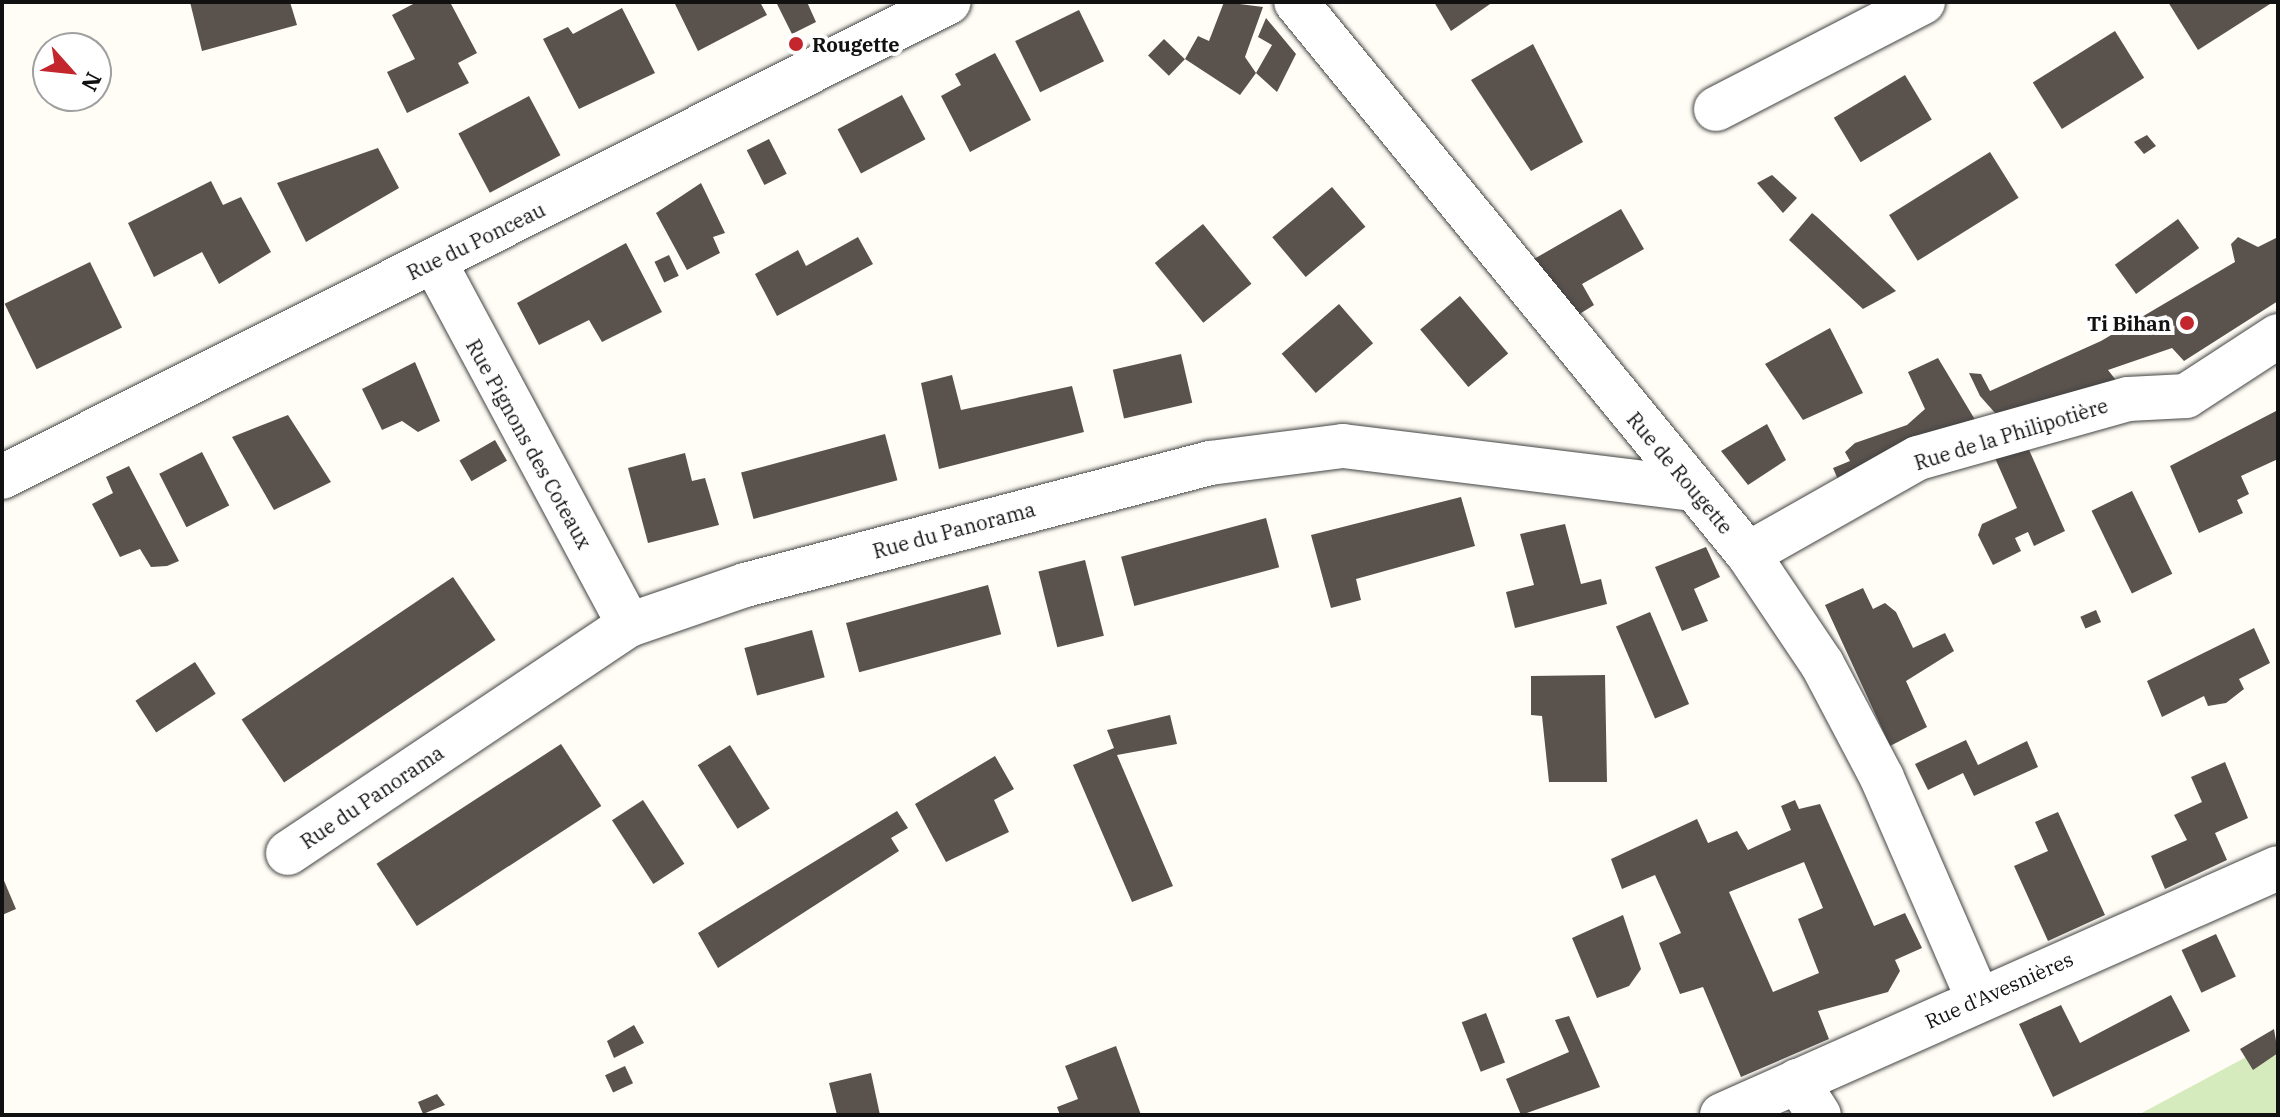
<!DOCTYPE html>
<html>
<head>
<meta charset="utf-8">
<style>
  body { margin:0 }
  #map { position:relative; width:2280px; height:1117px; overflow:hidden; background:#fffdf5; font-family:"IBM Plex Serif",serif }
  div>[style] { position:absolute }
  .green>* { inset:0; background:#d5ebbd }
  .building>* { inset:0; background:#5a524d; transform-origin:0 0 }
  .roads { filter:drop-shadow(0 0 2px #444) drop-shadow(0 0 2px #444) }
  .minor>* { height:44px; margin:-22px; padding:0 22px; transform-origin:22px; border-radius:22px; background:#fff }
  .dots>* { width:22px; height:22px; translate:-50% -50%; box-sizing:border-box; border:4px solid #fff; border-radius:50% }
  span { translate:-50% -50%; white-space:nowrap; text-align:center; line-height:1.15; -webkit-text-stroke:8px #fff; paint-order:stroke }
  .poi-label { font-size:20px; color:#111; font-weight:700 }
  .left { translate:0 -50%; text-align:left }
  .right { translate:-100% -50%; text-align:right }
  .street-label { font-size:20px; color:#111 }
  .frame { position:absolute; inset:0; border:4px solid #111; pointer-events:none }
  .north { position:absolute; left:32px; top:32px; width:80px; height:80px; box-sizing:border-box; background:#fff; border:2px solid #a0a0a0; border-radius:50%; rotate:117deg; font-size:22px; font-weight:700; line-height:32px; text-align:center; color:#111 }
  .north::after { content:''; display:block; margin:auto; width:28px; height:36px; background:#c4262e; clip-path:polygon(50% 0,100% 100%,50% 72%,0 100%) }
</style>
</head>
<body>
<div id="map">
  <div class="green">
    <div style="clip-path:polygon(2278px 1040px,2278px 1115px,2138px 1115px)"></div>
  </div>
  <div class="building">
    <div style="clip-path:polygon(190px 2px,290px 2px,297px 25px,202px 51px)"></div>
    <div style="clip-path:polygon(417px 2px,450px 2px,477px 53px,458px 63px,469px 83px,407px 113px,387px 72px,415px 59px,392px 15px)"></div>
    <div style="clip-path:polygon(674px 2px,760px 2px,767px 15px,698px 51px)"></div>
    <div style="clip-path:polygon(776px 2px,807px 2px,816px 22px,792px 34px)"></div>
    <div style="clip-path:polygon(1224px 2px,1263px 7px,1245px 57px,1256px 73px,1240px 95px,1185px 59px,1198px 36px,1209px 41px)"></div>
    <div style="clip-path:polygon(1434px 2px,1493px 2px,1451px 31px)"></div>
    <div style="clip-path:polygon(2168px 2px,2269px 2px,2270px 4px,2198px 50px)"></div>
    <div style="clip-path:polygon(622px 8px,655px 73px,579px 109px,543px 39px,568px 27px,573px 34px)"></div>
    <div style="left:1079px;top:10px;width:57px;height:71px;rotate:64deg"></div>
    <div style="clip-path:polygon(1266px 18px,1296px 54px,1277px 92px,1256px 73px,1272px 45px,1258px 37px)"></div>
    <div style="left:2115px;top:31px;width:55px;height:97px;rotate:58deg"></div>
    <div style="left:1164px;top:39px;width:29px;height:23px;rotate:44deg"></div>
    <div style="clip-path:polygon(1533px 44px,1583px 142px,1531px 171px,1471px 80px)"></div>
    <div style="clip-path:polygon(995px 53px,1031px 120px,970px 152px,941px 96px,961px 85px,955px 74px)"></div>
    <div style="left:1905px;top:75px;width:52px;height:83px;rotate:59deg"></div>
    <div style="left:902px;top:95px;width:50px;height:73px;rotate:62deg"></div>
    <div style="left:529px;top:96px;width:67px;height:80px;rotate:62deg"></div>
    <div style="clip-path:polygon(2147px 135px,2156px 146px,2144px 154px,2134px 142px)"></div>
    <div style="left:769px;top:139px;width:39px;height:25px;rotate:63deg"></div>
    <div style="clip-path:polygon(378px 148px,399px 188px,306px 242px,277px 183px)"></div>
    <div style="left:1990px;top:152px;width:54px;height:119px;rotate:58deg"></div>
    <div style="clip-path:polygon(1772px 175px,1797px 198px,1783px 213px,1757px 183px)"></div>
    <div style="clip-path:polygon(211px 181px,223px 205px,241px 197px,271px 252px,219px 284px,202px 252px,154px 277px,128px 223px)"></div>
    <div style="clip-path:polygon(701px 183px,725px 233px,713px 237px,720px 253px,687px 270px,656px 213px)"></div>
    <div style="left:1332px;top:187px;width:52px;height:78px;rotate:50deg"></div>
    <div style="clip-path:polygon(1621px 209px,1644px 249px,1582px 284px,1594px 305px,1573px 318px,1527px 263px)"></div>
    <div style="clip-path:polygon(1812px 213px,1817px 217px,1896px 291px,1863px 309px,1789px 240px)"></div>
    <div style="left:2178px;top:219px;width:36px;height:78px;rotate:54deg"></div>
    <div style="left:1203px;top:224px;width:77px;height:62px;rotate:51deg"></div>
    <div style="clip-path:polygon(858px 237px,873px 264px,777px 316px,755px 274px,798px 250px,806px 266px)"></div>
    <div style="clip-path:polygon(2238px 237px,2258px 247px,2278px 237px,2278px 301px,2184px 361px,2172px 348px,2108px 370px,2119px 384px,2004px 423px,1980px 396px,1969px 373px,1981px 374px,1990px 391px,2101px 341px,2235px 262px,2231px 244px)"></div>
    <div style="clip-path:polygon(626px 243px,662px 312px,602px 342px,589px 320px,539px 345px,517px 303px)"></div>
    <div style="left:669px;top:255px;width:23px;height:16px;rotate:65deg"></div>
    <div style="left:90px;top:262px;width:73px;height:95px;rotate:64deg"></div>
    <div style="left:1460px;top:296px;width:75px;height:52px;rotate:50deg"></div>
    <div style="left:1339px;top:304px;width:52px;height:76px;rotate:49deg"></div>
    <div style="clip-path:polygon(1830px 328px,1863px 393px,1803px 420px,1765px 364px)"></div>
    <div style="left:1181px;top:354px;width:50px;height:70px;rotate:77deg"></div>
    <div style="clip-path:polygon(1938px 358px,1977px 423px,1843px 491px,1833px 468px,1850px 461px,1845px 452px,1855px 443px,1907px 425px,1925px 409px,1908px 372px)"></div>
    <div style="clip-path:polygon(415px 362px,440px 421px,418px 432px,402px 421px,382px 430px,362px 389px)"></div>
    <div style="clip-path:polygon(952px 375px,961px 410px,1072px 386px,1084px 432px,939px 469px,921px 383px)"></div>
    <div style="clip-path:polygon(2278px 410px,2278px 459px,2241px 476px,2249px 494px,2237px 500px,2243px 513px,2199px 533px,2170px 466px)"></div>
    <div style="clip-path:polygon(288px 415px,331px 482px,274px 510px,232px 437px)"></div>
    <div style="clip-path:polygon(1767px 424px,1786px 460px,1748px 485px,1721px 451px)"></div>
    <div style="left:885px;top:434px;width:48px;height:149px;rotate:75deg"></div>
    <div style="clip-path:polygon(2022px 434px,2065px 531px,2034px 546px,2028px 532px,2015px 538px,2021px 551px,1993px 565px,1978px 535px,1982px 524px,2017px 508px,1991px 449px)"></div>
    <div style="left:495px;top:440px;width:24px;height:41px;rotate:60deg"></div>
    <div style="left:202px;top:452px;width:60px;height:48px;rotate:63deg"></div>
    <div style="clip-path:polygon(685px 453px,692px 481px,705px 478px,719px 525px,648px 543px,628px 468px)"></div>
    <div style="clip-path:polygon(129px 466px,179px 561px,167px 566px,151px 567px,140px 549px,120px 557px,92px 504px,113px 493px,106px 477px)"></div>
    <div style="left:2132px;top:491px;width:92px;height:45px;rotate:64deg"></div>
    <div style="clip-path:polygon(1461px 497px,1475px 546px,1356px 579px,1361px 600px,1331px 608px,1311px 535px)"></div>
    <div style="left:1266px;top:518px;width:51px;height:150px;rotate:75deg"></div>
    <div style="clip-path:polygon(1565px 524px,1581px 584px,1601px 579px,1607px 604px,1515px 628px,1506px 592px,1534px 585px,1520px 534px)"></div>
    <div style="clip-path:polygon(1706px 547px,1720px 577px,1694px 589px,1708px 621px,1682px 631px,1655px 567px)"></div>
    <div style="left:1085px;top:560px;width:78px;height:48px;rotate:76deg"></div>
    <div style="left:453px;top:577px;width:76px;height:255px;rotate:56deg"></div>
    <div style="left:988px;top:585px;width:51px;height:147px;rotate:75deg"></div>
    <div style="clip-path:polygon(1863px 588px,1873px 609px,1885px 603px,1896px 612px,1913px 648px,1945px 633px,1954px 651px,1906px 681px,1927px 727px,1890px 746px,1825px 605px)"></div>
    <div style="left:2096px;top:610px;width:13px;height:17px;rotate:67deg"></div>
    <div style="left:1650px;top:612px;width:100px;height:37px;rotate:67deg"></div>
    <div style="clip-path:polygon(2254px 628px,2270px 663px,2239px 679px,2244px 689px,2226px 703px,2208px 706px,2204px 696px,2162px 717px,2147px 681px)"></div>
    <div style="left:812px;top:630px;width:49px;height:70px;rotate:75deg"></div>
    <div style="left:195px;top:662px;width:38px;height:71px;rotate:57deg"></div>
    <div style="clip-path:polygon(1605px 675px,1607px 782px,1549px 782px,1542px 716px,1531px 715px,1531px 676px)"></div>
    <div style="clip-path:polygon(1170px 715px,1177px 744px,1117px 755px,1173px 886px,1132px 902px,1073px 765px,1114px 748px,1107px 730px)"></div>
    <div style="clip-path:polygon(1966px 740px,1978px 765px,2027px 741px,2038px 767px,1974px 796px,1963px 773px,1928px 790px,1915px 764px)"></div>
    <div style="left:561px;top:744px;width:74px;height:220px;rotate:57deg"></div>
    <div style="left:730px;top:745px;width:75px;height:38px;rotate:58deg"></div>
    <div style="clip-path:polygon(995px 756px,1014px 789px,994px 800px,1009px 832px,946px 862px,915px 804px)"></div>
    <div style="clip-path:polygon(2225px 762px,2248px 818px,2215px 833px,2227px 860px,2165px 889px,2151px 856px,2187px 840px,2174px 815px,2202px 802px,2191px 777px)"></div>
    <div style="left:643px;top:800px;width:76px;height:37px;rotate:57deg"></div>
    <div style="clip-path:polygon(evenodd,1795px 800px,1799px 809px,1820px 804px,1874px 926px,1905px 913px,1922px 948px,1895px 960px,1900px 971px,1888px 992px,1818px 1011px,1829px 1039px,1741px 1077px,1703px 987px,1680px 994px,1659px 943px,1681px 933px,1655px 875px,1622px 889px,1611px 859px,1697px 819px,1708px 843px,1737px 831px,1748px 850px,1791px 830px,1781px 806px,1795px 800px,1804px 862px,1823px 908px,1798px 919px,1819px 973px,1773px 992px,1729px 892px,1804px 862px)"></div>
    <div style="clip-path:polygon(897px 811px,908px 828px,891px 838px,899px 851px,718px 968px,698px 933px)"></div>
    <div style="clip-path:polygon(2058px 812px,2105px 915px,2048px 941px,2014px 866px,2048px 851px,2035px 822px)"></div>
    <div style="clip-path:polygon(2px 876px,16px 909px,2px 915px)"></div>
    <div style="clip-path:polygon(1623px 915px,1641px 969px,1629px 986px,1597px 998px,1572px 938px)"></div>
    <div style="left:2216px;top:934px;width:47px;height:38px;rotate:65deg"></div>
    <div style="clip-path:polygon(2171px 995px,2190px 1031px,2053px 1097px,2019px 1024px,2061px 1005px,2080px 1043px)"></div>
    <div style="left:1486px;top:1013px;width:53px;height:26px;rotate:69deg"></div>
    <div style="clip-path:polygon(1569px 1016px,1600px 1087px,1521px 1115px,1506px 1079px,1569px 1052px,1555px 1020px)"></div>
    <div style="clip-path:polygon(634px 1025px,644px 1043px,614px 1058px,607px 1041px)"></div>
    <div style="clip-path:polygon(2274px 1029px,2278px 1053px,2253px 1070px,2240px 1049px)"></div>
    <div style="clip-path:polygon(1116px 1046px,1141px 1115px,1060px 1115px,1057px 1107px,1078px 1099px,1065px 1066px)"></div>
    <div style="left:625px;top:1066px;width:19px;height:22px;rotate:65deg"></div>
    <div style="clip-path:polygon(871px 1073px,880px 1115px,837px 1115px,829px 1083px)"></div>
    <div style="clip-path:polygon(437px 1094px,445px 1105px,423px 1114px,418px 1102px)"></div>
  </div>
  <div class="roads">
    <div class="minor">
      <div style="left:1296px;top:2px;width:713px;rotate:50.69deg"></div>
      <div style="left:1748px;top:554px;width:133px;rotate:56.1deg"></div>
      <div style="left:1822px;top:664px;width:129px;rotate:62.2deg"></div>
      <div style="left:1882px;top:778px;width:241px;rotate:66.5deg"></div>
      <div style="left:1716px;top:109px;width:233px;rotate:-27.3deg"></div>
      <div style="left:434px;top:261px;width:413px;rotate:61.8deg"></div>
      <div style="left:2px;top:477px;width:1059px;rotate:-26.64deg"></div>
      <div style="left:1748px;top:554px;width:195px;rotate:-29.5deg"></div>
      <div style="left:1918px;top:458px;width:218px;rotate:-15.7deg"></div>
      <div style="left:2128px;top:399px;width:58px;rotate:-3deg"></div>
      <div style="left:2186px;top:396px;width:110px;rotate:-33.1deg"></div>
      <div style="left:288px;top:853px;width:410px;rotate:-33.8deg"></div>
      <div style="left:629px;top:625px;width:123px;rotate:-19deg"></div>
      <div style="left:745px;top:585px;width:481px;rotate:-14.7deg"></div>
      <div style="left:1210px;top:463px;width:134px;rotate:-7.3deg"></div>
      <div style="left:1343px;top:446px;width:352px;rotate:7deg"></div>
      <div style="left:1797px;top:1081px;width:40px;rotate:57.1deg"></div>
      <div style="left:1722px;top:1115px;width:608px;rotate:-23.95deg"></div>
    </div>
  </div>
  <div class="dots">
    <div style="left:796px;top:44px;background:#c4262e"></div>
    <div style="left:2187px;top:323px;background:#c4262e"></div>
  </div>
  <div class="poi-label">
    <span class="left" style="left:812px;top:44px">Rougette</span>
    <span class="right" style="left:2171px;top:323px">Ti Bihan</span>
  </div>
  <div class="street-label">
    <span style="left:476px;top:241px;rotate:-26deg">Rue du Ponceau</span>
    <span style="left:2011px;top:434px;rotate:-17deg">Rue de la Philipotière</span>
    <span style="left:529px;top:444px;rotate:61deg">Rue Pignons des Coteaux</span>
    <span style="left:1680px;top:473px;rotate:50deg">Rue de Rougette</span>
    <span style="left:954px;top:530px;rotate:-15deg">Rue du Panorama</span>
    <span style="left:372px;top:797px;rotate:-34deg">Rue du Panorama</span>
    <span style="left:1999px;top:990px;rotate:-24deg">Rue d'Avesnières</span>
  </div>
  <div class="frame"></div>
  <div class="north">N</div>
</div>
</body>
</html>
